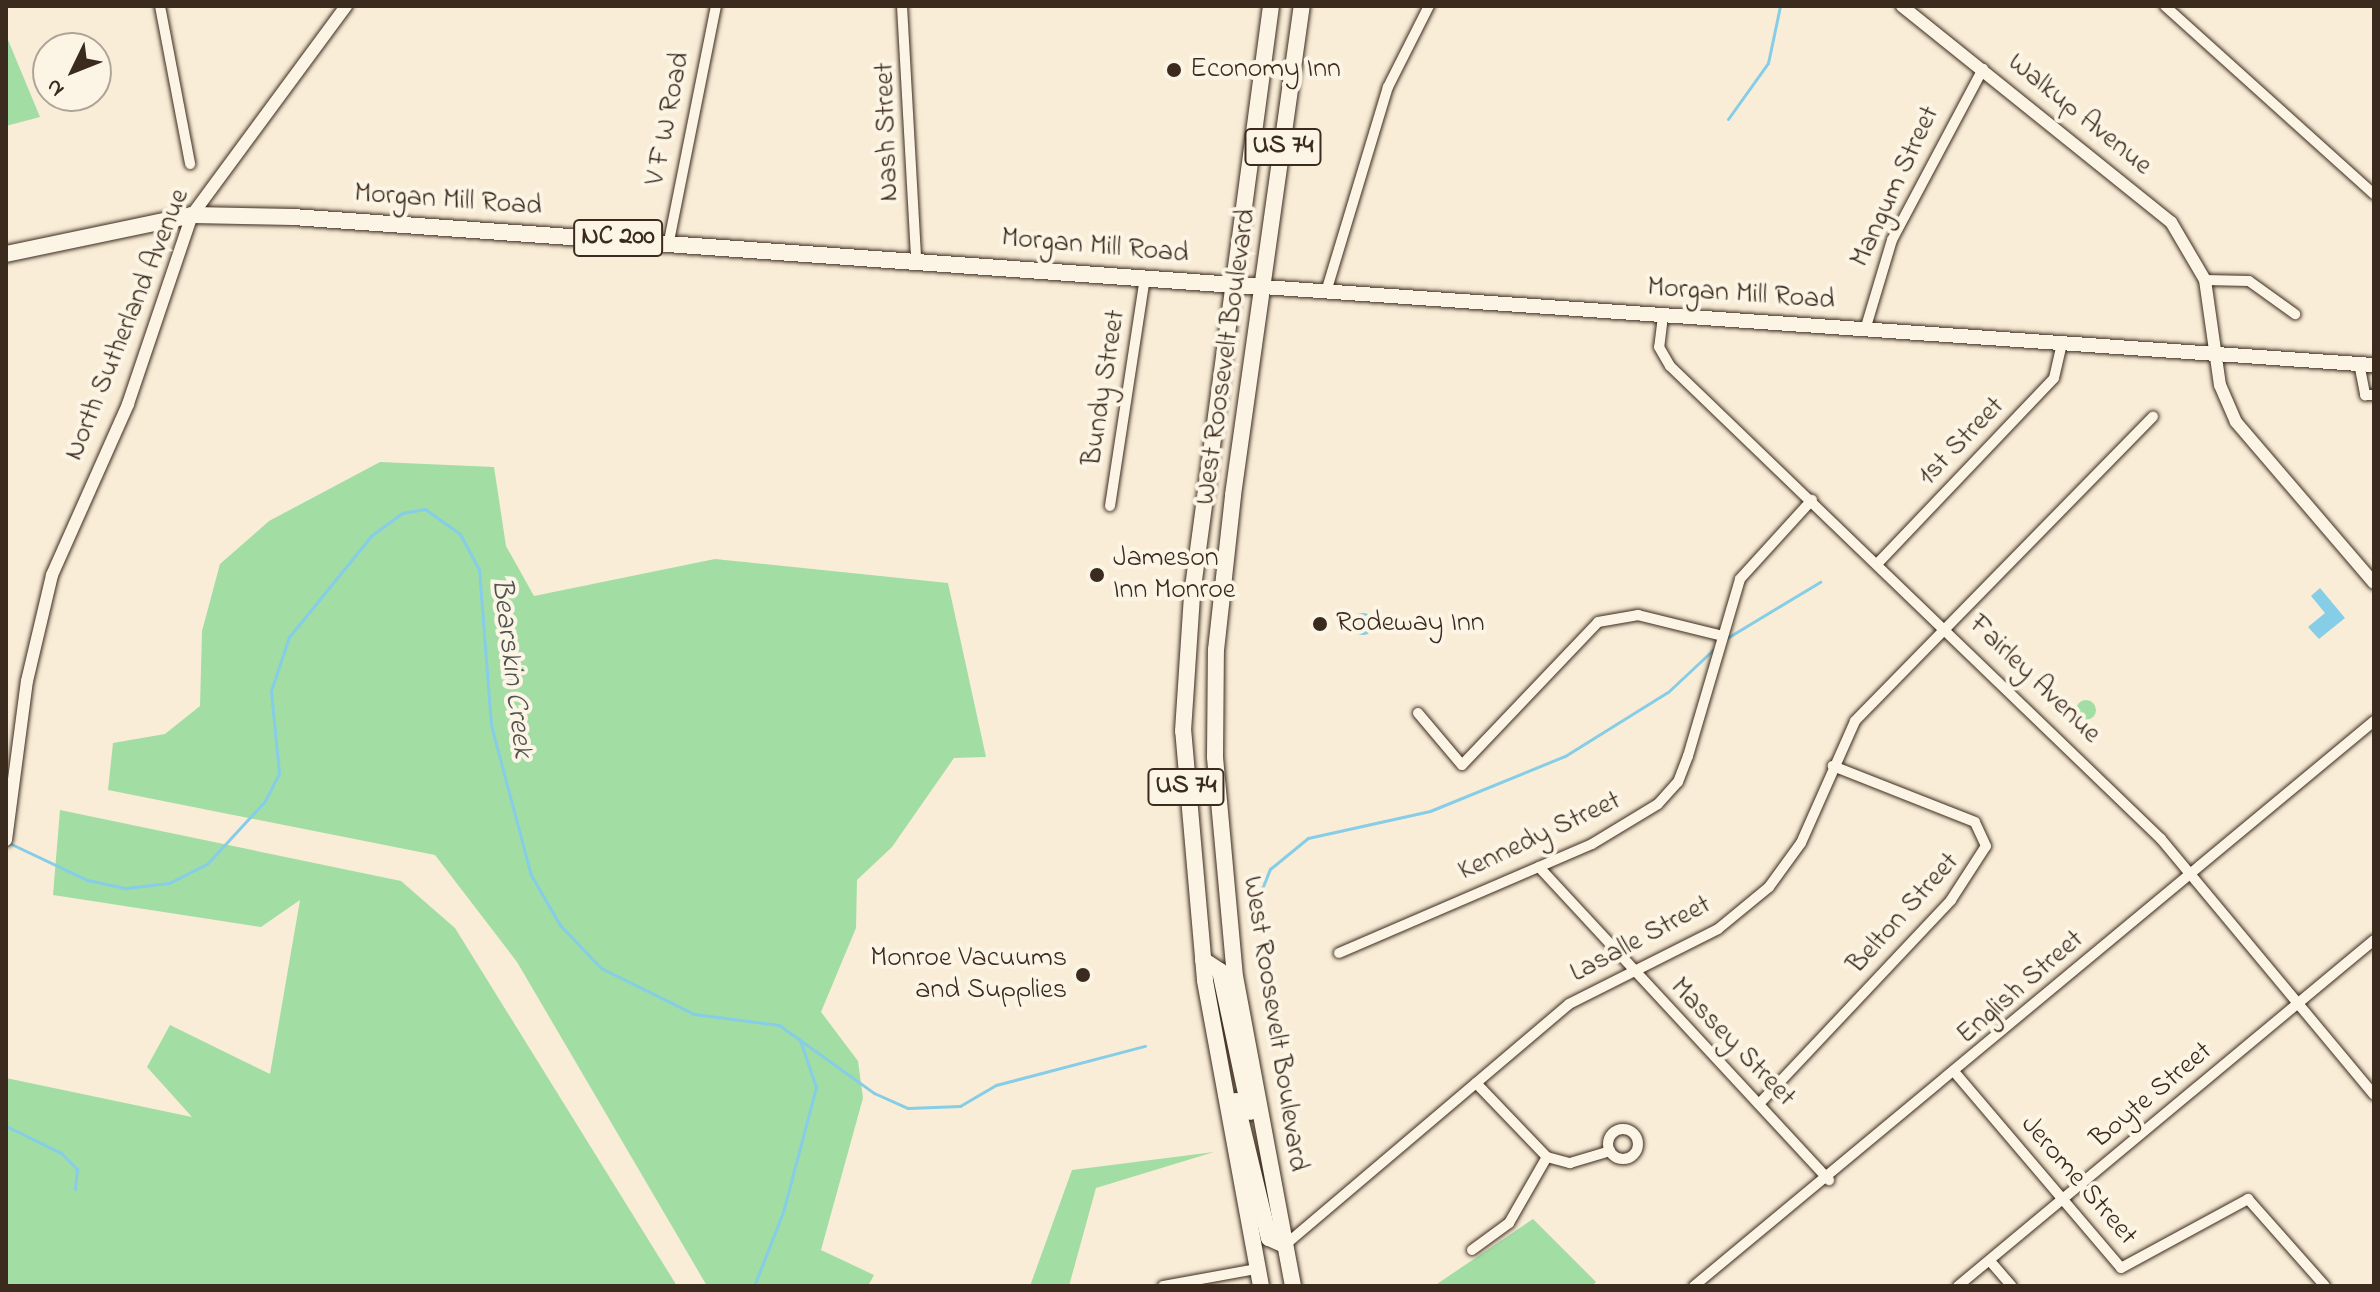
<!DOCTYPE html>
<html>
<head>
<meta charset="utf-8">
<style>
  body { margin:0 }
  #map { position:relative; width:2380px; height:1292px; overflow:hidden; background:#f9edd7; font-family:"Indie Flower",sans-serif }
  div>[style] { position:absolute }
  .green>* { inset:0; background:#a2dda4 }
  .round { border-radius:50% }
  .water>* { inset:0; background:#86cde7 }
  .stream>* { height:3px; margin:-1.5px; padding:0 1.5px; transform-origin:1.5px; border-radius:1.5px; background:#86cde7 }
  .roads { filter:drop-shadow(0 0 2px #3b2a1e) drop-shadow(0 0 2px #3b2a1e) }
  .minor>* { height:10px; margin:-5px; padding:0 5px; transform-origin:5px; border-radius:5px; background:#fcf5e5 }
  .minor>.ring { margin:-5px; padding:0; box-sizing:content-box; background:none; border:10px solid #fcf5e5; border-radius:50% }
  .tertiary>* { height:12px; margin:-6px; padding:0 6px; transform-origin:6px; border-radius:6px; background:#fcf5e5 }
  .secondary>* { height:14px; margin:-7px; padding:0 7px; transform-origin:7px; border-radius:7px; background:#fcf5e5 }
  .primary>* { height:16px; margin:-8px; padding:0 8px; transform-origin:8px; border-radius:8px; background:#fcf5e5 }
  .trunk>* { height:16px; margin:-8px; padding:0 8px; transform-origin:8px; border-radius:8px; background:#fcf5e5 }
  .dots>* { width:22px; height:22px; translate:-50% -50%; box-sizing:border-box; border:4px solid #fcf5e5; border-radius:50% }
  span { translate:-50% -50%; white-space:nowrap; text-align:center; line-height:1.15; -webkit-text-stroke:8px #fcf5e5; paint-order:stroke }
  .shield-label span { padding:2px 6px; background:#fcf5e5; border:2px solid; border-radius:6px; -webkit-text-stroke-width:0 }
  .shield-label { font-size:26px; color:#3b2a1e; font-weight:700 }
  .poi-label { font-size:28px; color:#3b2a1e }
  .left { translate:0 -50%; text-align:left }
  .right { translate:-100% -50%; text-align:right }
  .street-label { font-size:28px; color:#3b2a1e }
  .water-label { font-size:30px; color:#4e5350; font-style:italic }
  .frame { position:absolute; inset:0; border:8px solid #3b2a1e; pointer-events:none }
  .north { position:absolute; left:32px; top:32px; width:80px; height:80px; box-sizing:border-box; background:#fcf5e5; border:2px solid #afa495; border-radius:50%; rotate:227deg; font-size:22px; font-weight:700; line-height:32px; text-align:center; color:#3b2a1e }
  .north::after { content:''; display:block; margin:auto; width:28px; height:36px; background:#3b2a1e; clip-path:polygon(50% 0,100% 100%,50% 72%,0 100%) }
</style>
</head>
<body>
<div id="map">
  <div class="green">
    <div style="clip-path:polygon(6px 35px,40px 117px,6px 126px)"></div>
    <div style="clip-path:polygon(380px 462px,494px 467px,506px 546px,534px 596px,715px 559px,948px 583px,986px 757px,954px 758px,892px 847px,857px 880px,856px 928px,821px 1012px,858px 1061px,863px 1098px,821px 1250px,874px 1275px,868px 1286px,707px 1286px,517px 962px,435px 855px,108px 790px,113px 743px,165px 734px,200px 706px,202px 631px,220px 564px,269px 521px)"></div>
    <div class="round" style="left:2076px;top:700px;width:20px;height:20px"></div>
    <div style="clip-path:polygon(60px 810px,401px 881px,455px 928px,677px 1286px,6px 1286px,6px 1078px,192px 1117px,147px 1067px,170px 1025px,270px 1074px,300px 900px,261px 927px,53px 895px)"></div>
    <div style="clip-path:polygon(1214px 1152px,1096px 1188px,1069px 1286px,1030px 1286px,1072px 1170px)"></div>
    <div style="clip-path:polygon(1533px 1219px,1596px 1282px,1592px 1286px,1434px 1286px)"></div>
  </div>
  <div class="water">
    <div style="clip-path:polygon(2320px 588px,2345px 618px,2319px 639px,2308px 627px,2325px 613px,2311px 596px)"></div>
    <div class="round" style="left:1352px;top:613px;width:22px;height:22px"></div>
  </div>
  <div class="stream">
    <div style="left:1728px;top:119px;width:69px;rotate:-54.5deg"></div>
    <div style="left:1768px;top:63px;width:58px;rotate:-78.1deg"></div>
    <div style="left:1727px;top:638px;width:109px;rotate:-31.1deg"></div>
    <div style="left:7px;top:842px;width:89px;rotate:25.4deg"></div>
    <div style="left:87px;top:880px;width:40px;rotate:12deg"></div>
    <div style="left:126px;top:888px;width:43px;rotate:-6.6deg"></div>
    <div style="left:169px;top:883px;width:42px;rotate:-26.6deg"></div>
    <div style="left:207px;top:864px;width:86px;rotate:-47.4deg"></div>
    <div style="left:265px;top:801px;width:31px;rotate:-63deg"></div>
    <div style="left:279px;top:773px;width:82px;rotate:-95.6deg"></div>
    <div style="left:271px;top:691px;width:57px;rotate:-71.6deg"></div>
    <div style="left:289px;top:637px;width:132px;rotate:-50.9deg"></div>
    <div style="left:372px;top:535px;width:37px;rotate:-36deg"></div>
    <div style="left:402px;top:513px;width:23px;rotate:-10deg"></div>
    <div style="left:425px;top:509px;width:43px;rotate:35.5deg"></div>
    <div style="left:460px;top:534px;width:40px;rotate:62deg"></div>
    <div style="left:479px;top:569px;width:156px;rotate:85.6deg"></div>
    <div style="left:491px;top:725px;width:155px;rotate:75.1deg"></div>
    <div style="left:531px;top:875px;width:58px;rotate:59.9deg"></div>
    <div style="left:560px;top:925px;width:59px;rotate:46.4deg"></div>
    <div style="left:601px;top:968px;width:104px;rotate:26.3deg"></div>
    <div style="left:694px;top:1014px;width:86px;rotate:7.4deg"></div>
    <div style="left:779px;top:1025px;width:117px;rotate:35.6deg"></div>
    <div style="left:874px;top:1093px;width:37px;rotate:24deg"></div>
    <div style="left:908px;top:1108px;width:52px;rotate:-2.2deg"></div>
    <div style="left:960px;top:1106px;width:42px;rotate:-30.3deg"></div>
    <div style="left:996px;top:1085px;width:154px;rotate:-14.7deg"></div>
    <div style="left:1255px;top:906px;width:40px;rotate:-68deg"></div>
    <div style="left:1270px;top:869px;width:49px;rotate:-39.2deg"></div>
    <div style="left:1308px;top:838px;width:125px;rotate:-12.5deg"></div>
    <div style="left:1430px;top:811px;width:146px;rotate:-22.2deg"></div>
    <div style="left:1565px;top:756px;width:121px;rotate:-31.9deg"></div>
    <div style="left:1668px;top:692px;width:64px;rotate:-43.1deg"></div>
    <div style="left:6px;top:1126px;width:61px;rotate:26.1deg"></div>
    <div style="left:61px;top:1153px;width:23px;rotate:45deg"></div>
    <div style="left:77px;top:1169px;width:20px;rotate:96deg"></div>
    <div style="left:754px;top:1286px;width:79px;rotate:-68.6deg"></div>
    <div style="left:783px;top:1212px;width:129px;rotate:-75.2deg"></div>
    <div style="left:816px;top:1087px;width:50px;rotate:-108.8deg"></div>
  </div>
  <div class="roads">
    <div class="minor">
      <div style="left:160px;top:6px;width:161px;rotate:79.2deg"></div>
      <div style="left:902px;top:6px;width:252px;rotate:86.8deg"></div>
      <div style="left:2165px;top:6px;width:281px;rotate:42deg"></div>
      <div style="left:669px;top:241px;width:240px;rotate:-78.7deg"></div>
      <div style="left:2205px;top:280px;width:44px;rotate:1.3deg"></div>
      <div style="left:2249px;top:281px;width:57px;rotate:35.7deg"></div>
      <div style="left:1326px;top:292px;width:214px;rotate:-73.2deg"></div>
      <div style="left:1388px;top:87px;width:91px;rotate:-63.2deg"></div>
      <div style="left:1663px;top:316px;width:31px;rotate:97deg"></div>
      <div style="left:1659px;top:347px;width:22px;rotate:60deg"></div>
      <div style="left:1670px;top:366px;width:682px;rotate:43.93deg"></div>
      <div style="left:2161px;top:839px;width:333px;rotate:50.2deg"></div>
      <div style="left:1865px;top:330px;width:94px;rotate:-73.3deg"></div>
      <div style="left:1892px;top:240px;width:194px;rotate:-62deg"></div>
      <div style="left:2359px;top:363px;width:33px;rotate:79deg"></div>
      <div style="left:2365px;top:395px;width:9px"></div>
      <div style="left:1110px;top:506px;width:231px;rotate:-81.3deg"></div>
      <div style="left:1878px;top:563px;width:255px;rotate:-46.4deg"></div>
      <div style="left:2054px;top:378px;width:35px;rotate:-77deg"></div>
      <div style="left:1418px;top:713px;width:68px;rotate:49.8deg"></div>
      <div style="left:1462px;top:765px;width:197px;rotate:-46.4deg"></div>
      <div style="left:1598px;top:622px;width:41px;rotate:-9.9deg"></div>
      <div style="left:1638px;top:615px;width:83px;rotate:13.9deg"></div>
      <div style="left:1539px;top:867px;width:427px;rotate:47.2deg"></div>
      <div style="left:1339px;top:953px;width:275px;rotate:-23.3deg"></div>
      <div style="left:1592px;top:844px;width:77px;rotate:-31.2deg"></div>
      <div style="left:1658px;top:804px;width:30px;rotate:-48deg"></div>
      <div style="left:1678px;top:782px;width:28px;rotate:-69deg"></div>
      <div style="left:1688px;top:756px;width:184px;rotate:-73.6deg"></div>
      <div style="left:1740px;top:579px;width:107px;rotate:-47.7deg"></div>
      <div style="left:1957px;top:1075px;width:253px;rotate:49.6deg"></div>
      <div style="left:2121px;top:1268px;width:145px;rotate:-28.5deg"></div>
      <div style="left:2248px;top:1199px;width:116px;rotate:48.5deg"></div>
      <div style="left:1476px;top:1083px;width:103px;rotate:46.2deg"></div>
      <div style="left:1547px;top:1157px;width:24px;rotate:15deg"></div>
      <div style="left:1570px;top:1163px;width:42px;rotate:-16.7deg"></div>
      <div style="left:1759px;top:1104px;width:280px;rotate:-46.7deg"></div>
      <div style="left:1951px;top:900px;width:64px;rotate:-57.1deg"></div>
      <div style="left:1986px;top:846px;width:26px;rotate:-115deg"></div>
      <div style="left:1975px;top:822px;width:153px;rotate:-158.5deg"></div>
      <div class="ring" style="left:1608px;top:1129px;width:20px;height:20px"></div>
      <div style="left:1285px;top:1245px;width:372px;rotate:-40.3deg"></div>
      <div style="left:1569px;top:1004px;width:167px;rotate:-26.7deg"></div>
      <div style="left:1718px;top:929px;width:66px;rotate:-39.5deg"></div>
      <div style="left:1769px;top:887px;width:54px;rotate:-54deg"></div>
      <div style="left:1801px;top:843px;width:133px;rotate:-66.1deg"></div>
      <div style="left:1855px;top:721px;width:426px;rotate:-45.6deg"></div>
      <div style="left:1472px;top:1250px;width:46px;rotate:-36.1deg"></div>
      <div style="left:1509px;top:1223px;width:76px;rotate:-60.1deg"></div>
      <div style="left:1990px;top:1261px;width:33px;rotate:49deg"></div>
      <div style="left:1163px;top:1286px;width:96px;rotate:-10.3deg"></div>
      <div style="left:1694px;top:1286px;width:884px;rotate:-39.72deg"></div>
      <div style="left:1958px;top:1286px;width:541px;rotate:-39.75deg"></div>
    </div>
    <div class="tertiary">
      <div style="left:1902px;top:6px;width:345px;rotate:38.8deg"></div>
      <div style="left:2171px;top:222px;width:67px;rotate:59.6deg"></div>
      <div style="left:2205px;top:280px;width:106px;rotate:81.9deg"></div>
      <div style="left:2220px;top:385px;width:40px;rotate:66.6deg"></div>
      <div style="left:2236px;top:422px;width:212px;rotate:49.4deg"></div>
      <div style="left:6px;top:840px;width:160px;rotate:-82.5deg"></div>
      <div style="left:27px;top:681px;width:109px;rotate:-76.7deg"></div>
      <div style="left:52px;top:575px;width:187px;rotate:-66deg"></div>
      <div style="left:128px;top:404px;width:200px;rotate:-71.3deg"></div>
      <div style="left:192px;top:215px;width:260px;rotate:-53.6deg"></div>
    </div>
    <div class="secondary">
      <div style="left:1263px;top:287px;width:1114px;rotate:4.02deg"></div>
    </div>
    <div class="primary">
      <div style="left:6px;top:254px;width:190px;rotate:-11.8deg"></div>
      <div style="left:192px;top:215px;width:101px;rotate:1.1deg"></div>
      <div style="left:293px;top:217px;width:973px;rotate:4.13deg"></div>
    </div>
    <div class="trunk">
      <div style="left:1203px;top:960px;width:20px;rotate:33deg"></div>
      <div style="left:1220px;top:971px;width:144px;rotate:78deg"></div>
      <div style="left:1236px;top:1101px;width:141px;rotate:76.5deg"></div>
      <div style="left:1269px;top:1238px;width:17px;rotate:24deg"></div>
      <div style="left:1261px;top:1286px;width:311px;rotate:-100.4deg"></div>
      <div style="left:1205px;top:980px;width:250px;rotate:-95deg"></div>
      <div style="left:1183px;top:731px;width:136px;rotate:-86.2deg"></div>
      <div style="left:1192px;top:595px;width:594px;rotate:-82.36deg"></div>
      <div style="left:1293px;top:1286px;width:314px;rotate:-100.6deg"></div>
      <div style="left:1235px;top:977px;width:221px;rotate:-95.2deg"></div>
      <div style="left:1215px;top:757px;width:107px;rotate:-89.5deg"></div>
      <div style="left:1216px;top:650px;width:156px;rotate:-83.7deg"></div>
      <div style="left:1233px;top:495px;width:494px;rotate:-82deg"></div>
    </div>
  </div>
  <div class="dots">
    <div style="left:1174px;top:70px;background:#3b2a1e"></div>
    <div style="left:1097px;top:575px;background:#3b2a1e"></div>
    <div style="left:1320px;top:624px;background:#3b2a1e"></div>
    <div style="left:1083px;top:975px;background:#3b2a1e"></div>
  </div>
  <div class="shield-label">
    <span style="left:1283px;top:147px">US 74</span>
    <span style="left:618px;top:238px">NC 200</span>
    <span style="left:1186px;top:787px">US 74</span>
  </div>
  <div class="poi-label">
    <span class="left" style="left:1190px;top:70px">Economy Inn</span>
    <span class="left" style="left:1113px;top:575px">Jameson<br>Inn Monroe</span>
    <span class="left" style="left:1336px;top:624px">Rodeway Inn</span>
    <span class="right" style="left:1067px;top:975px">Monroe Vacuums<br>and Supplies</span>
  </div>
  <div class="street-label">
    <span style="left:2079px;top:115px;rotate:39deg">Walkup Avenue</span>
    <span style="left:669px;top:119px;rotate:-79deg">V F W Road</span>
    <span style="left:888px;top:132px;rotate:-92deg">Nash Street</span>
    <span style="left:1896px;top:187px;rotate:-65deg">Mangum Street</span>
    <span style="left:448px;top:201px;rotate:4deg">Morgan Mill Road</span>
    <span style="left:1095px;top:247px;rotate:5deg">Morgan Mill Road</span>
    <span style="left:1741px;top:295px;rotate:4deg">Morgan Mill Road</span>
    <span style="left:128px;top:325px;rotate:-68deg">North Sutherland Avenue</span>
    <span style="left:1227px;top:357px;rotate:-82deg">West Roosevelt Boulevard</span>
    <span style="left:1105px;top:388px;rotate:-81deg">Bundy Street</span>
    <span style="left:1962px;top:442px;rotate:-46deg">1st Street</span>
    <span style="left:2034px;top:680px;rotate:44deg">Fairley Avenue</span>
    <span style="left:1540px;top:837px;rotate:-25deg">Kennedy Street</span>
    <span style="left:1904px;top:914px;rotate:-48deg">Belton Street</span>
    <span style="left:1641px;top:940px;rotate:-28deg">Lasalle Street</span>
    <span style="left:2021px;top:988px;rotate:-41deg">English Street</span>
    <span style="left:1274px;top:1024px;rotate:81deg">West Roosevelt Boulevard</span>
    <span style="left:1732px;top:1043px;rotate:46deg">Massey Street</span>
    <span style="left:2152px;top:1096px;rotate:-40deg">Boyte Street</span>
    <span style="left:2078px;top:1181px;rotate:49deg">Jerome Street</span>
  </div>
  <div class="water-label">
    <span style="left:511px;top:668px;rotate:83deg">Bearskin Creek</span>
  </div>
  <div class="frame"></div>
  <div class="north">N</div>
</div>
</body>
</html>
